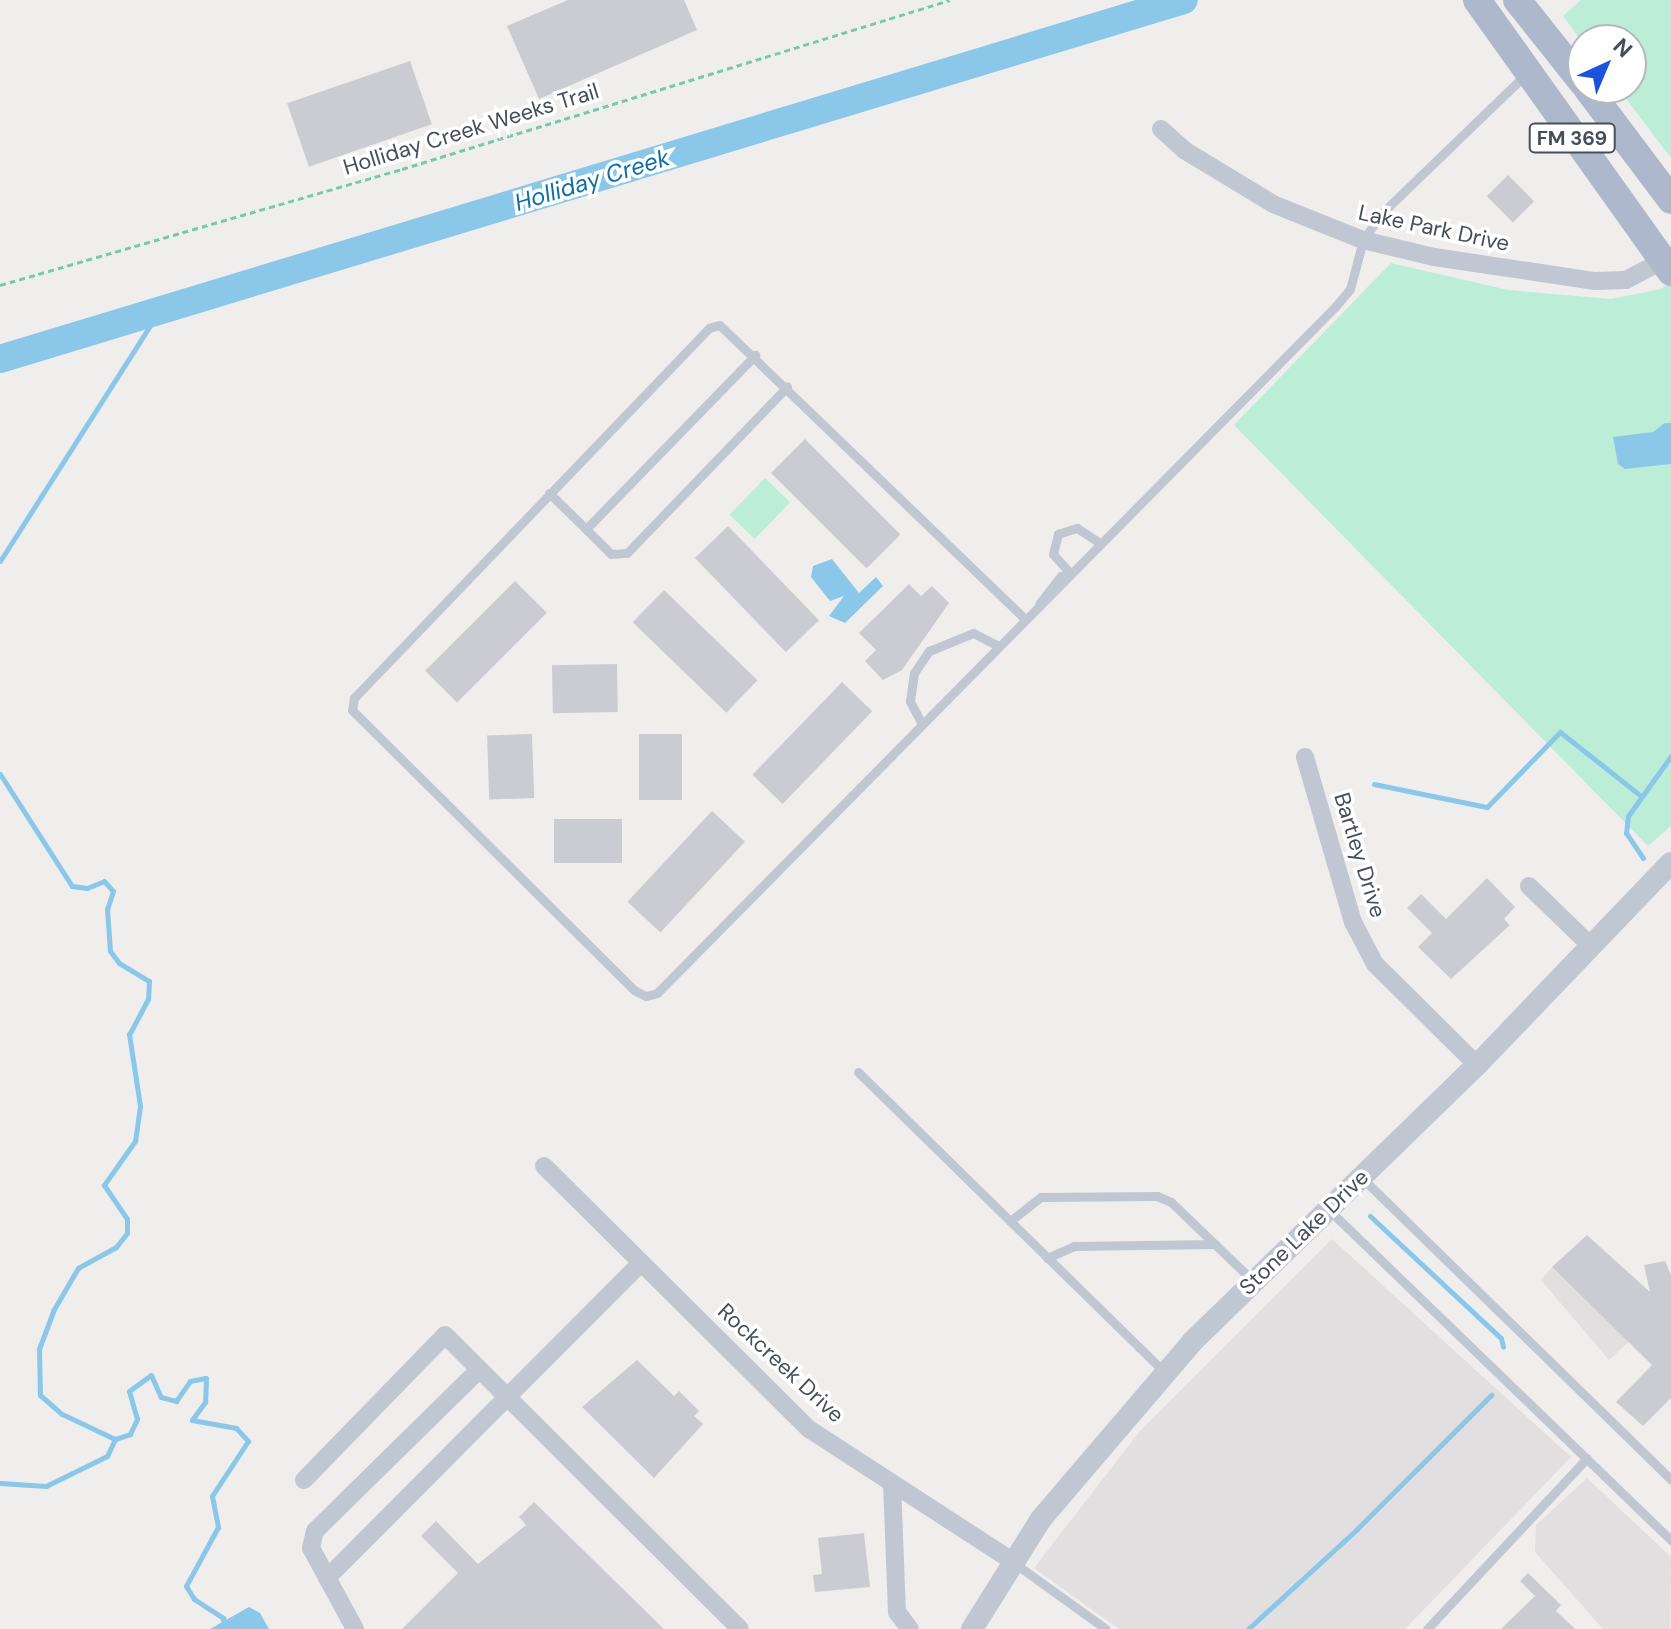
<!DOCTYPE html>
<html>
<head>
<meta charset="utf-8">
<style>
  body { margin:0 }
  #map { position:relative; width:1671px; height:1629px; overflow:hidden; background:#f0eeed; font-family:"DM Sans",sans-serif }
  div>[style] { position:absolute }
  .education>* { inset:0; background:#e1dfdf }
  .green>* { inset:0; background:#bcedd7; transform-origin:0 0 }
  .water>* { inset:0; background:#8ac7e9 }
  .stream>* { height:5px; margin:-2.5px; padding:0 2.5px; transform-origin:2.5px; border-radius:2.5px; background:#8ac7e9 }
  .river>* { height:28px; margin:-14px; padding:0 14px; transform-origin:14px; border-radius:14px; background:#8ac7e9 }
  .building>* { inset:0; background:#caccd2; transform-origin:0 0 }
  .path>* { height:3px; margin-top:-1.5px; transform-origin:0; background:repeating-linear-gradient(90deg,#75caad 0 6px,transparent 0 10px) }
  .service>* { height:9px; margin:-4.5px; padding:0 4.5px; transform-origin:4.5px; border-radius:4.5px; background:#c1c7d2 }
  .minor>* { height:18px; margin:-9px; padding:0 9px; transform-origin:9px; border-radius:9px; background:#c1c7d2 }
  .tertiary>* { height:22px; margin:-11px; padding:0 11px; transform-origin:11px; border-radius:11px; background:#c1c7d2 }
  .primary>* { height:28px; margin:-14px; padding:0 14px; transform-origin:14px; border-radius:14px; background:#aeb8cc }
  span { translate:-50% -50%; white-space:nowrap; text-align:center; line-height:1.15; -webkit-text-stroke:7px #fff; paint-order:stroke }
  .shield-label span { padding:2px 6px; background:#fff; border:2px solid; border-radius:6px; -webkit-text-stroke-width:0 }
  .shield-label { font-size:20px; color:#464e5a; font-weight:700 }
  .street-label { font-size:22px; color:#464e5a }
  .water-label { font-size:24px; color:#0f6ea4; font-style:italic }
  .north { position:absolute; left:1567px; top:24px; width:80px; height:80px; box-sizing:border-box; background:#fff; border:2px solid #b5b8bd; border-radius:50%; rotate:44deg; font-size:22px; font-weight:700; line-height:32px; text-align:center; color:#464e5a }
  .north::after { content:''; display:block; margin:auto; width:28px; height:36px; background:#1d53da; clip-path:polygon(50% 0,100% 100%,50% 72%,0 100%) }
</style>
</head>
<body>
<div id="map">
  <div class="education">
    <div style="clip-path:polygon(1332px 1239px,1571px 1457px,1405px 1629px,1119px 1629px,1034px 1568px,1140px 1431px)"></div>
    <div style="clip-path:polygon(1552px 1267px,1629px 1342px,1609px 1360px,1541px 1280px)"></div>
    <div style="clip-path:polygon(1587px 1478px,1671px 1557px,1670px 1629px,1603px 1629px,1535px 1552px,1536px 1525px)"></div>
  </div>
  <div class="green">
    <div style="clip-path:polygon(1581px 0,1671px 0,1671px 158px,1618px 88px,1631px 88px,1631px 40px,1583px 43px,1563px 16px)"></div>
    <div style="clip-path:polygon(1391px 263px,1508px 290px,1611px 299px,1661px 289px,1671px 281px,1671px 826px,1648px 846px,1234px 425px)"></div>
    <div style="left:765px;top:478px;width:35px;height:51px;rotate:44deg"></div>
  </div>
  <div class="water">
    <div style="clip-path:polygon(1665px 423px,1671px 423px,1671px 464px,1625px 469px,1618px 464px,1613px 437px,1653px 432px)"></div>
    <div style="clip-path:polygon(832px 559px,859px 593px,876px 577px,883px 586px,845px 623px,829px 616px,844px 596px,830px 601px,811px 577px,813px 566px)"></div>
    <div style="clip-path:polygon(249px 1607px,260px 1613px,269px 1629px,210px 1629px)"></div>
  </div>
  <div class="stream">
    <div style="left:0;top:561px;width:296px;rotate:-57.5deg"></div>
    <div style="left:0;top:774px;width:133px;rotate:57.3deg"></div>
    <div style="left:72px;top:886px;width:15px;rotate:8deg"></div>
    <div style="left:87px;top:888px;width:18px;rotate:-22deg"></div>
    <div style="left:104px;top:881px;width:13px;rotate:48deg"></div>
    <div style="left:113px;top:891px;width:19px;rotate:108deg"></div>
    <div style="left:107px;top:909px;width:42px;rotate:85.9deg"></div>
    <div style="left:110px;top:951px;width:15px;rotate:53deg"></div>
    <div style="left:119px;top:963px;width:35px;rotate:31deg"></div>
    <div style="left:149px;top:981px;width:18px;rotate:93deg"></div>
    <div style="left:148px;top:999px;width:40px;rotate:118deg"></div>
    <div style="left:129px;top:1034px;width:73px;rotate:81.3deg"></div>
    <div style="left:140px;top:1106px;width:35px;rotate:98deg"></div>
    <div style="left:135px;top:1141px;width:54px;rotate:125.2deg"></div>
    <div style="left:104px;top:1185px;width:41px;rotate:55.9deg"></div>
    <div style="left:127px;top:1219px;width:14px;rotate:90deg"></div>
    <div style="left:127px;top:1233px;width:18px;rotate:128deg"></div>
    <div style="left:116px;top:1247px;width:43px;rotate:151.1deg"></div>
    <div style="left:78px;top:1268px;width:48px;rotate:120.3deg"></div>
    <div style="left:54px;top:1309px;width:43px;rotate:110.6deg"></div>
    <div style="left:39px;top:1349px;width:46px;rotate:88.8deg"></div>
    <div style="left:40px;top:1395px;width:29px;rotate:41deg"></div>
    <div style="left:62px;top:1414px;width:59px;rotate:25.3deg"></div>
    <div style="left:115px;top:1439px;width:19px;rotate:115deg"></div>
    <div style="left:107px;top:1456px;width:68px;rotate:153.8deg"></div>
    <div style="left:46px;top:1486px;width:46px;rotate:-176.3deg"></div>
    <div style="left:1374px;top:784px;width:115px;rotate:11.5deg"></div>
    <div style="left:1487px;top:807px;width:105px;rotate:-45.8deg"></div>
    <div style="left:1560px;top:732px;width:103px;rotate:38.3deg"></div>
    <div style="left:1643px;top:858px;width:30px;rotate:-124deg"></div>
    <div style="left:1626px;top:833px;width:17px;rotate:-83deg"></div>
    <div style="left:1628px;top:816px;width:74px;rotate:-54.4deg"></div>
    <div style="left:1370px;top:1216px;width:179px;rotate:43deg"></div>
    <div style="left:1501px;top:1338px;width:9px;rotate:77deg"></div>
    <div style="left:115px;top:1439px;width:16px;rotate:-18deg"></div>
    <div style="left:130px;top:1434px;width:17px;rotate:-65deg"></div>
    <div style="left:137px;top:1419px;width:29px;rotate:-106deg"></div>
    <div style="left:129px;top:1391px;width:27px;rotate:-36deg"></div>
    <div style="left:151px;top:1375px;width:24px;rotate:66deg"></div>
    <div style="left:161px;top:1397px;width:16px;rotate:15deg"></div>
    <div style="left:176px;top:1401px;width:24px;rotate:-55deg"></div>
    <div style="left:190px;top:1381px;width:16px;rotate:-11deg"></div>
    <div style="left:206px;top:1378px;width:24px;rotate:92deg"></div>
    <div style="left:205px;top:1402px;width:22px;rotate:126deg"></div>
    <div style="left:192px;top:1420px;width:45px;rotate:10.3deg"></div>
    <div style="left:236px;top:1428px;width:18px;rotate:47deg"></div>
    <div style="left:248px;top:1441px;width:66px;rotate:123.2deg"></div>
    <div style="left:212px;top:1496px;width:32px;rotate:79deg"></div>
    <div style="left:218px;top:1527px;width:67px;rotate:118.5deg"></div>
    <div style="left:186px;top:1586px;width:15px;rotate:58deg"></div>
    <div style="left:194px;top:1599px;width:35px;rotate:33deg"></div>
    <div style="left:223px;top:1618px;width:11px;rotate:85deg"></div>
    <div style="left:1248px;top:1629px;width:148px;rotate:-42.5deg"></div>
    <div style="left:1357px;top:1529px;width:190px;rotate:-45deg"></div>
  </div>
  <div class="river">
    <div style="left:0;top:359px;width:1237px;rotate:-16.87deg"></div>
  </div>
  <div class="building">
    <div style="clip-path:polygon(568px 0,684px 0,697px 30px,539px 99px,507px 26px)"></div>
    <div style="left:410px;top:61px;width:67px;height:130px;rotate:71deg"></div>
    <div style="left:1508px;top:175px;width:37px;height:30px;rotate:45deg"></div>
    <div style="left:805px;top:439px;width:135px;height:48px;rotate:45deg"></div>
    <div style="left:728px;top:526px;width:131px;height:46px;rotate:46deg"></div>
    <div style="left:515px;top:581px;width:45px;height:127px;rotate:45deg"></div>
    <div style="clip-path:polygon(909px 584px,921px 596px,932px 586px,949px 603px,902px 670px,883px 680px,865px 661px,876px 650px,859px 633px)"></div>
    <div style="left:664px;top:590px;width:130px;height:45px;rotate:44deg"></div>
    <div style="left:617px;top:664px;width:48px;height:65px;rotate:89deg"></div>
    <div style="left:842px;top:682px;width:42px;height:129px;rotate:44deg"></div>
    <div style="left:532px;top:734px;width:64px;height:45px;rotate:88deg"></div>
    <div style="left:639px;top:734px;width:43px;height:66px"></div>
    <div style="left:712px;top:811px;width:45px;height:124px;rotate:43deg"></div>
    <div style="left:554px;top:819px;width:68px;height:44px"></div>
    <div style="clip-path:polygon(1487px 878px,1515px 907px,1504px 919px,1510px 925px,1451px 979px,1418px 947px,1432px 933px,1407px 908px,1421px 894px,1446px 919px)"></div>
    <div style="clip-path:polygon(1587px 1235px,1650px 1292px,1644px 1265px,1665px 1261px,1671px 1275px,1671px 1398px,1643px 1426px,1616px 1402px,1652px 1365px,1552px 1267px)"></div>
    <div style="clip-path:polygon(637px 1360px,674px 1396px,679px 1391px,699px 1411px,694px 1416px,703px 1424px,654px 1478px,582px 1407px)"></div>
    <div style="clip-path:polygon(534px 1502px,664px 1629px,402px 1629px,458px 1573px,421px 1536px,436px 1521px,478px 1564px,526px 1525px,519px 1517px)"></div>
    <div style="clip-path:polygon(864px 1533px,870px 1587px,815px 1592px,813px 1575px,822px 1574px,818px 1538px)"></div>
    <div style="clip-path:polygon(1528px 1573px,1561px 1605px,1556px 1611px,1575px 1629px,1501px 1629px,1535px 1596px,1520px 1581px)"></div>
  </div>
  <div class="path">
    <div style="left:0;top:285px;width:418px;rotate:-16.1deg"></div>
    <div style="left:402px;top:169px;width:573px;rotate:-17.14deg"></div>
  </div>
  <div class="service">
    <div style="left:549px;top:493px;width:52px;rotate:44.2deg"></div>
    <div style="left:586px;top:529px;width:243px;rotate:-45.8deg"></div>
    <div style="left:586px;top:529px;width:35px;rotate:45deg"></div>
    <div style="left:611px;top:554px;width:16px;rotate:-4deg"></div>
    <div style="left:627px;top:553px;width:231px;rotate:-46.1deg"></div>
    <div style="left:1070px;top:573px;width:25px;rotate:-132deg"></div>
    <div style="left:1053px;top:554px;width:21px;rotate:-76deg"></div>
    <div style="left:1058px;top:534px;width:20px;rotate:-18deg"></div>
    <div style="left:1077px;top:528px;width:27px;rotate:33deg"></div>
    <div style="left:1039px;top:604px;width:36px;rotate:-52deg"></div>
    <div style="left:1061px;top:576px;width:6px;rotate:9deg"></div>
    <div style="left:1025px;top:619px;width:424px;rotate:-136.1deg"></div>
    <div style="left:719px;top:325px;width:10px;rotate:163deg"></div>
    <div style="left:709px;top:328px;width:513px;rotate:133.81deg"></div>
    <div style="left:354px;top:698px;width:12px;rotate:99deg"></div>
    <div style="left:352px;top:710px;width:397px;rotate:44.8deg"></div>
    <div style="left:634px;top:990px;width:13px;rotate:27deg"></div>
    <div style="left:646px;top:996px;width:11px;rotate:-15deg"></div>
    <div style="left:657px;top:993px;width:965px;rotate:-45.34deg"></div>
    <div style="left:1335px;top:307px;width:23px;rotate:-50deg"></div>
    <div style="left:1350px;top:289px;width:51px;rotate:-75.1deg"></div>
    <div style="left:1363px;top:240px;width:33px;rotate:-55deg"></div>
    <div style="left:1382px;top:213px;width:202px;rotate:-44deg"></div>
    <div style="left:922px;top:724px;width:26px;rotate:-118deg"></div>
    <div style="left:910px;top:701px;width:28px;rotate:-82deg"></div>
    <div style="left:914px;top:673px;width:27px;rotate:-56deg"></div>
    <div style="left:929px;top:651px;width:48px;rotate:-22.2deg"></div>
    <div style="left:973px;top:633px;width:28px;rotate:27deg"></div>
    <div style="left:858px;top:1072px;width:430px;rotate:44.4deg"></div>
    <div style="left:1361px;top:1177px;width:433px;rotate:44.3deg"></div>
    <div style="left:1328px;top:1209px;width:477px;rotate:44deg"></div>
    <div style="left:1010px;top:1221px;width:39px;rotate:-38deg"></div>
    <div style="left:1041px;top:1197px;width:116px;rotate:-0.5deg"></div>
    <div style="left:1157px;top:1196px;width:15px;rotate:23deg"></div>
    <div style="left:1171px;top:1202px;width:114px;rotate:43.9deg"></div>
    <div style="left:1047px;top:1258px;width:30px;rotate:-24deg"></div>
    <div style="left:1074px;top:1246px;width:141px;rotate:-0.8deg"></div>
    <div style="left:1014px;top:1563px;width:113px;rotate:35.7deg"></div>
    <div style="left:1427px;top:1629px;width:234px;rotate:-46.9deg"></div>
  </div>
  <div class="minor">
    <div style="left:1161px;top:129px;width:31px;rotate:42deg"></div>
    <div style="left:1184px;top:150px;width:104px;rotate:31.2deg"></div>
    <div style="left:1273px;top:204px;width:97px;rotate:21.8deg"></div>
    <div style="left:1363px;top:240px;width:73px;rotate:13.5deg"></div>
    <div style="left:1434px;top:257px;width:163px;rotate:8.5deg"></div>
    <div style="left:1595px;top:281px;width:31px;rotate:-2deg"></div>
    <div style="left:1626px;top:280px;width:51px;rotate:-28.1deg"></div>
    <div style="left:1305px;top:757px;width:172px;rotate:73.8deg"></div>
    <div style="left:1353px;top:922px;width:47px;rotate:62.4deg"></div>
    <div style="left:1375px;top:964px;width:144px;rotate:44.7deg"></div>
    <div style="left:1529px;top:886px;width:86px;rotate:44.1deg"></div>
    <div style="left:544px;top:1166px;width:373px;rotate:44.8deg"></div>
    <div style="left:809px;top:1429px;width:242px;rotate:33deg"></div>
    <div style="left:304px;top:1480px;width:202px;rotate:-45.8deg"></div>
    <div style="left:445px;top:1335px;width:416px;rotate:44.9deg"></div>
    <div style="left:892px;top:1483px;width:129px;rotate:87.8deg"></div>
    <div style="left:897px;top:1612px;width:21px;rotate:53deg"></div>
    <div style="left:327px;top:1578px;width:445px;rotate:-45.1deg"></div>
    <div style="left:355px;top:1629px;width:92px;rotate:-118.5deg"></div>
    <div style="left:311px;top:1548px;width:17px;rotate:-77deg"></div>
    <div style="left:315px;top:1531px;width:230px;rotate:-44.5deg"></div>
  </div>
  <div class="tertiary">
    <div style="left:972px;top:1629px;width:130px;rotate:-57.9deg"></div>
    <div style="left:1041px;top:1519px;width:233px;rotate:-49.5deg"></div>
    <div style="left:1192px;top:1342px;width:397px;rotate:-44.2deg"></div>
    <div style="left:1477px;top:1065px;width:280px;rotate:-46.2deg"></div>
  </div>
  <div class="primary">
    <div style="left:1477px;top:0;width:334px;rotate:54.5deg"></div>
    <div style="left:1517px;top:0;width:106px;rotate:51.5deg"></div>
    <div style="left:1587px;top:88px;width:140px;rotate:53.1deg"></div>
  </div>
  <div class="shield-label">
    <span style="left:1572px;top:138px">FM 369</span>
  </div>
  <div class="street-label">
    <span style="left:471px;top:129px;rotate:-17deg">Holliday Creek Weeks Trail</span>
    <span style="left:1434px;top:228px;rotate:12deg">Lake Park Drive</span>
    <span style="left:1360px;top:855px;rotate:73deg">Bartley Drive</span>
    <span style="left:1304px;top:1232px;rotate:-44deg">Stone Lake Drive</span>
    <span style="left:781px;top:1363px;rotate:43deg">Rockcreek Drive</span>
  </div>
  <div class="water-label">
    <span style="left:592px;top:180px;rotate:-17deg">Holliday Creek</span>
  </div>
  <div class="north">N</div>
</div>
</body>
</html>
